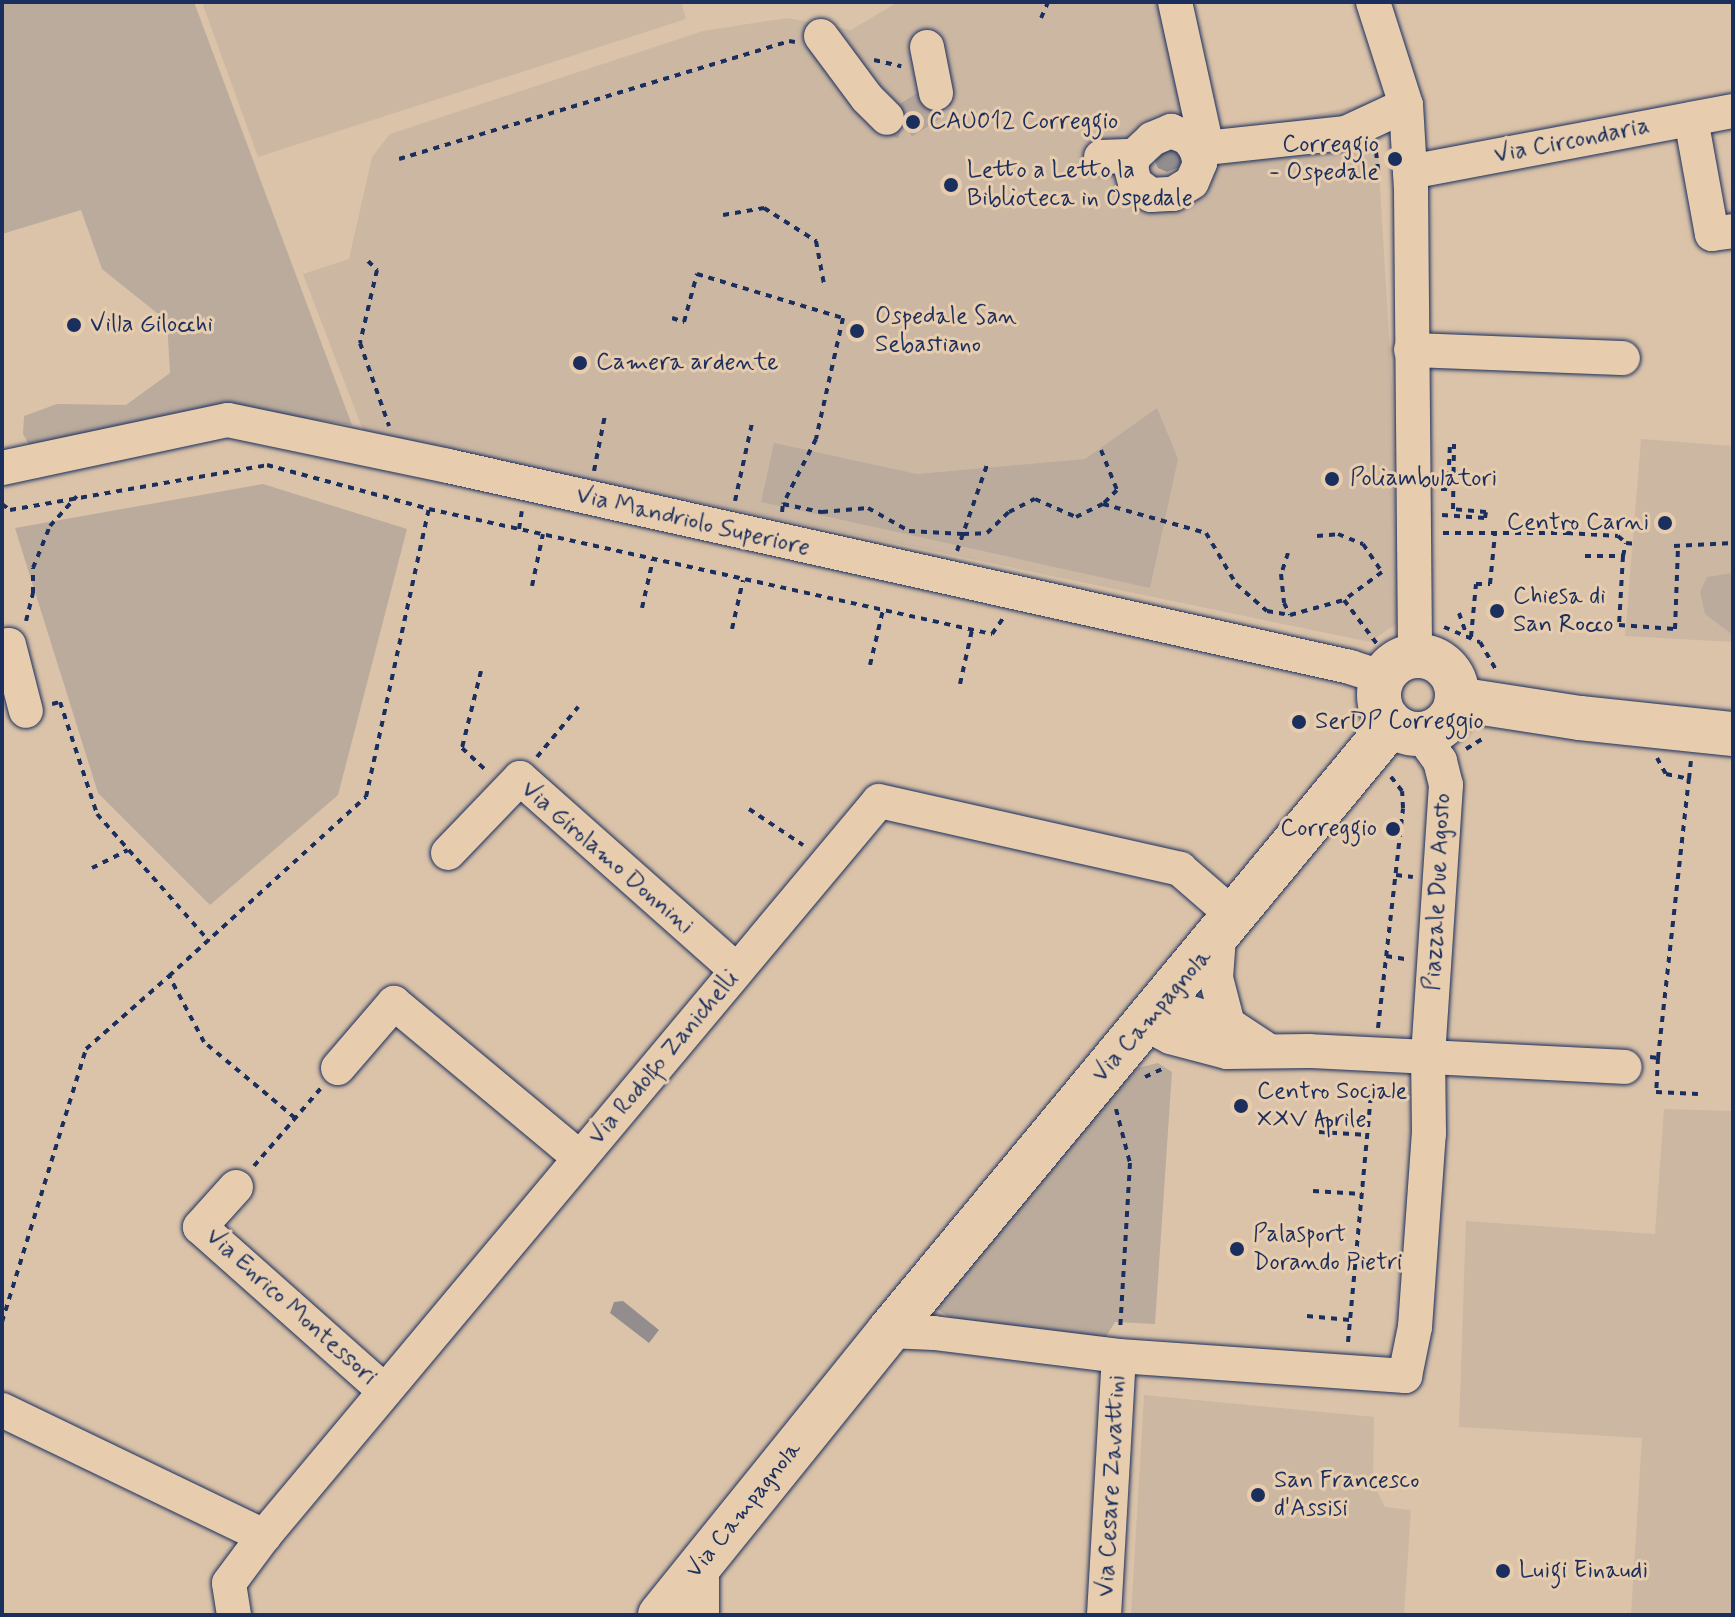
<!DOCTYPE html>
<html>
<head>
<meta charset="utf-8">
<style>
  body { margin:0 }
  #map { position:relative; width:1735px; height:1617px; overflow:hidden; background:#dbc3a9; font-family:Mynerve,sans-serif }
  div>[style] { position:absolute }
  .built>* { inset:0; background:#ccb7a3 }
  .green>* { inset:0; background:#bbab9c }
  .water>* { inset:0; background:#948d8d }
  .minor-tunnel>* { height:34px; margin-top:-17px; transform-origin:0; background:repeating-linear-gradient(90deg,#b5a59a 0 34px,transparent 0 51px) }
  .path>* { height:4px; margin-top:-2px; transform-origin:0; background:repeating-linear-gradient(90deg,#1b2f5e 0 6px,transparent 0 12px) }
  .roads { filter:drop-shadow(0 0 2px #1b2f5e) drop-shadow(0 0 2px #1b2f5e) }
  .minor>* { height:34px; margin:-17px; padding:0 17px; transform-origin:17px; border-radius:17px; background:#e7cdae }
  .major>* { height:44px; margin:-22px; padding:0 22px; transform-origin:22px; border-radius:22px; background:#e7cdae }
  .major>.ring { margin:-22px; padding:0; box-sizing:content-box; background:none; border:44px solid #e7cdae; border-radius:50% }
  .dots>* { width:22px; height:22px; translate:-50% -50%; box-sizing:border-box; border:4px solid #e7cdae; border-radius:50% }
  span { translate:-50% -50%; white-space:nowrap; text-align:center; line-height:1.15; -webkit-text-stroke:6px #e7cdae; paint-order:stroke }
  .poi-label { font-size:24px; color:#1b2f5e }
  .left { translate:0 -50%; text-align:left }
  .right { translate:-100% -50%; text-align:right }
  .street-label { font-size:24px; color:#1b2f5e }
  .frame { position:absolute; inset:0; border:4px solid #1b2f5e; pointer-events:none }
</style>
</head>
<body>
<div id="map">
  <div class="built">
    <div style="clip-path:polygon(202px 2px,681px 2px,686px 19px,258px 157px)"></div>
    <div style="clip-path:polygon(898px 2px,1181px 2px,1211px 135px,1375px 102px,1392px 387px,1398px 623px,1370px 642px,364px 433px,303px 274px,349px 259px,372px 157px,390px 134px,703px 31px,787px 18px,851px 30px)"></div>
    <div style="clip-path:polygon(1641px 439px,1733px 446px,1733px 642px,1625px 636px)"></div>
    <div style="clip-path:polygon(1664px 1109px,1733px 1111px,1733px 1615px,1631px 1615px,1642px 1438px,1459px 1427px,1466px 1221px,1655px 1234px)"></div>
    <div style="clip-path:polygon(1144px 1395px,1374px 1417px,1373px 1483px,1385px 1507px,1411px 1510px,1404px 1615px,1131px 1615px)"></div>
  </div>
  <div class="green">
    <div style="clip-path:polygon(2px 2px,194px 2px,352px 425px,224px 407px,33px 452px,23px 434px,24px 416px,57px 404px,126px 405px,170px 373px,167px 321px,102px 269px,81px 210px,2px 234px)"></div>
    <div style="clip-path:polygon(1157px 408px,1178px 459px,1150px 588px,761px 502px,774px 443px,917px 474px,1085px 459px)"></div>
    <div style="clip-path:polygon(263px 484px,407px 529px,338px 795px,210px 905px,98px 793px,15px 528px)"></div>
    <div style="clip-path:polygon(1733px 573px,1733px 635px,1705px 614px,1700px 592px,1707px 577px)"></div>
    <div style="clip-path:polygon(1158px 1063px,1172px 1072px,1155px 1324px,1115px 1322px,1102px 1343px,962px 1325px,935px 1308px,1112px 1088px,1137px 1068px)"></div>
  </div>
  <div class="water">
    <div style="clip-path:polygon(1169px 142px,1184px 158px,1180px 167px,1167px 172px,1158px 168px,1154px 158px)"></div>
    <div style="clip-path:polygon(623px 1301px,659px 1330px,649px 1343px,610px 1313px,614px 1302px)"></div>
  </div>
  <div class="minor-tunnel">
    <div style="left:887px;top:118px;width:16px;rotate:14deg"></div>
    <div style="left:903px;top:122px;width:36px;rotate:-32deg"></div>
    <div style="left:934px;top:103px;width:10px;rotate:-79deg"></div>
  </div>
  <div class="path">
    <div style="left:1041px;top:18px;width:17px;rotate:-66deg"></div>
    <div style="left:874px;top:60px;width:28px;rotate:13deg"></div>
    <div style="left:1376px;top:152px;width:23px;rotate:83deg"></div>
    <div style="left:399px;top:159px;width:407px;rotate:-16.8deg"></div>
    <div style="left:789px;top:41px;width:6px;rotate:9deg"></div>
    <div style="left:723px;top:215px;width:42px;rotate:-9.7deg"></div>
    <div style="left:764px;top:208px;width:62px;rotate:32.4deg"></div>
    <div style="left:816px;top:241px;width:44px;rotate:79.5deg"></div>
    <div style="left:368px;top:261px;width:13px;rotate:45deg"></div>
    <div style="left:377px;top:270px;width:75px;rotate:103.1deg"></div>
    <div style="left:360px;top:343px;width:88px;rotate:70.7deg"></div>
    <div style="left:672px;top:318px;width:13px;rotate:18deg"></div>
    <div style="left:684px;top:322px;width:50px;rotate:-74.8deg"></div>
    <div style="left:697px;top:274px;width:152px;rotate:16.8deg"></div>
    <div style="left:843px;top:318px;width:124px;rotate:102.6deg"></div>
    <div style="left:816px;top:439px;width:73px;rotate:116.9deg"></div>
    <div style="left:1101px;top:450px;width:43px;rotate:68.2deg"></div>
    <div style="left:1117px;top:490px;width:20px;rotate:135deg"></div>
    <div style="left:594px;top:471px;width:57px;rotate:-78.9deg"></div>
    <div style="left:1441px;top:489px;width:7px"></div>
    <div style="left:1448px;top:489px;width:45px;rotate:-87.5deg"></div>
    <div style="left:735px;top:501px;width:80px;rotate:-77.7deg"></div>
    <div style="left:2px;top:504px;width:10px;rotate:37deg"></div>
    <div style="left:10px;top:510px;width:261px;rotate:-9.9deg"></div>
    <div style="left:267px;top:465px;width:168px;rotate:15.2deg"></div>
    <div style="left:429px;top:509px;width:577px;rotate:12.52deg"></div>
    <div style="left:992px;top:634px;width:21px;rotate:-55deg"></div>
    <div style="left:782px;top:512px;width:8px;rotate:-83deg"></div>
    <div style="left:783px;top:504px;width:40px;rotate:12deg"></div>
    <div style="left:822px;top:512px;width:46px;rotate:-5deg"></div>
    <div style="left:868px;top:508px;width:47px;rotate:29.3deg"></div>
    <div style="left:909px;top:531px;width:54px;rotate:3.2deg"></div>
    <div style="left:963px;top:534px;width:24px;rotate:-2deg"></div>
    <div style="left:987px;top:533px;width:30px;rotate:-44deg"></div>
    <div style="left:1009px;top:512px;width:29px;rotate:-27deg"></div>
    <div style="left:1035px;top:499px;width:45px;rotate:23.7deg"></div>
    <div style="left:1076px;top:517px;width:30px;rotate:-26deg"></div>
    <div style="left:1103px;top:504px;width:107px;rotate:15.7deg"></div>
    <div style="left:1206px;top:533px;width:59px;rotate:59.5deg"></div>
    <div style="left:1236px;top:584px;width:41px;rotate:41.1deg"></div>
    <div style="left:1267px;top:611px;width:23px;rotate:10deg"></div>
    <div style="left:1442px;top:515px;width:43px;rotate:4deg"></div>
    <div style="left:1485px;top:518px;width:6px;rotate:-81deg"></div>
    <div style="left:1486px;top:512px;width:33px;rotate:-175deg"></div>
    <div style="left:1453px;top:509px;width:65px;rotate:-89.1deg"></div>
    <div style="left:519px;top:529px;width:18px;rotate:-81deg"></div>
    <div style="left:1443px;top:533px;width:124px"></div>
    <div style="left:1567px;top:533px;width:51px;rotate:3.4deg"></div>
    <div style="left:1618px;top:536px;width:11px;rotate:41deg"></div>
    <div style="left:1626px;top:543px;width:11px;rotate:5deg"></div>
    <div style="left:1317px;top:536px;width:21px;rotate:-5deg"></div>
    <div style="left:1338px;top:534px;width:27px;rotate:22deg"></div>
    <div style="left:1363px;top:544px;width:34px;rotate:56deg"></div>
    <div style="left:1382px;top:572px;width:47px;rotate:143.6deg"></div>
    <div style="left:1344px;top:600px;width:55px;rotate:53.1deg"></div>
    <div style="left:1674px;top:546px;width:59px;rotate:-2.9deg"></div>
    <div style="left:957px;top:551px;width:94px;rotate:-70.8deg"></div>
    <div style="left:1288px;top:553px;width:22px;rotate:108deg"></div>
    <div style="left:1281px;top:574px;width:29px;rotate:84deg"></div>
    <div style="left:1284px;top:603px;width:13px;rotate:63deg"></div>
    <div style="left:1290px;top:615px;width:56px;rotate:-15.5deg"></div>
    <div style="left:1585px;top:556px;width:38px"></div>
    <div style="left:1623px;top:556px;width:13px;rotate:-77deg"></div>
    <div style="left:1623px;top:556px;width:69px;rotate:93.3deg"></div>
    <div style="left:1619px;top:625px;width:56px;rotate:4.1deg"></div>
    <div style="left:1675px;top:629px;width:83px;rotate:-87.9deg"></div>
    <div style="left:532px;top:586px;width:53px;rotate:-78.1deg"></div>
    <div style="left:642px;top:608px;width:50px;rotate:-77.3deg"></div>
    <div style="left:1459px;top:613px;width:21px;rotate:71deg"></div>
    <div style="left:26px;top:621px;width:29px;rotate:-76deg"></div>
    <div style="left:33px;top:593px;width:25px;rotate:-90deg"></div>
    <div style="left:33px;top:568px;width:45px;rotate:-68deg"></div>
    <div style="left:50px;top:526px;width:40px;rotate:-48deg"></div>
    <div style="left:1444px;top:627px;width:39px;rotate:23deg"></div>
    <div style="left:1480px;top:642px;width:34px;rotate:60deg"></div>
    <div style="left:732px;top:629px;width:50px;rotate:-77.3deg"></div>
    <div style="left:1471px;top:637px;width:53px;rotate:-84.6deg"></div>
    <div style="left:1476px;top:584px;width:14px"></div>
    <div style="left:1490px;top:584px;width:50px;rotate:-84.3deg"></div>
    <div style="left:870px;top:665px;width:57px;rotate:-76.7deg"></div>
    <div style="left:481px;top:671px;width:79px;rotate:103.9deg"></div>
    <div style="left:462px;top:748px;width:35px;rotate:43deg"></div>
    <div style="left:960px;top:684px;width:55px;rotate:-77.5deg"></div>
    <div style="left:52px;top:704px;width:8px;rotate:-14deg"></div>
    <div style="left:60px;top:702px;width:118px;rotate:71.7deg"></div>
    <div style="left:97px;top:814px;width:169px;rotate:48.6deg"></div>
    <div style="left:1466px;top:749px;width:19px;rotate:-32deg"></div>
    <div style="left:537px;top:757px;width:65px;rotate:-50.6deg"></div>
    <div style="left:1657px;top:758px;width:18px;rotate:61deg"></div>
    <div style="left:1666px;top:774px;width:24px;rotate:12deg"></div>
    <div style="left:1689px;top:779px;width:18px;rotate:-84deg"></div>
    <div style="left:749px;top:809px;width:65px;rotate:33.7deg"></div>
    <div style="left:92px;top:868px;width:40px;rotate:-26.6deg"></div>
    <div style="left:1396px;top:875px;width:17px;rotate:7deg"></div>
    <div style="left:1386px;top:956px;width:19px;rotate:9deg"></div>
    <div style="left:1378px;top:1028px;width:221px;rotate:-83.5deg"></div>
    <div style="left:1403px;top:808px;width:17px;rotate:-93deg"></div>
    <div style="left:1402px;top:791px;width:18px;rotate:-128deg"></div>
    <div style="left:1650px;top:1057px;width:8px;rotate:7deg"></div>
    <div style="left:1658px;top:1058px;width:34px;rotate:93deg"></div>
    <div style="left:1656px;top:1092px;width:42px;rotate:2.7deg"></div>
    <div style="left:1658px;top:1058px;width:281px;rotate:-83.7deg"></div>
    <div style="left:1145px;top:1077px;width:23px;rotate:-25deg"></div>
    <div style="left:1116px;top:1109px;width:56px;rotate:75.5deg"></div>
    <div style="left:1130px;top:1163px;width:167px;rotate:93.4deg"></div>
    <div style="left:295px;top:1118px;width:119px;rotate:-140.1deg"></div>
    <div style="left:204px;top:1042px;width:75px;rotate:-117.9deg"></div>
    <div style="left:169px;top:976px;width:266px;rotate:-42.3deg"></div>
    <div style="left:366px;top:797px;width:295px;rotate:-77.7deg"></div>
    <div style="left:1319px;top:1132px;width:49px;rotate:3.5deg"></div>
    <div style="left:254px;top:1166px;width:103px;rotate:-49.3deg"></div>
    <div style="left:1313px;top:1191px;width:49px;rotate:3.5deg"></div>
    <div style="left:1307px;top:1316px;width:43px;rotate:5.3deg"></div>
    <div style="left:2px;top:1322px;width:286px;rotate:-72.9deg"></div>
    <div style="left:86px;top:1049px;width:111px;rotate:-41.3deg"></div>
    <div style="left:1348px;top:1342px;width:259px;rotate:-84.7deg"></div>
  </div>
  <div class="roads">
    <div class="minor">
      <div style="left:1175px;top:2px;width:149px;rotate:77.6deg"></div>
      <div style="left:1373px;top:2px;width:108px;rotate:72.2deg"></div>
      <div style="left:1406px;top:105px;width:84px;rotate:86.6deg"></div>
      <div style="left:1411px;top:189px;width:467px;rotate:89.5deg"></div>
      <div style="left:821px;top:36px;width:77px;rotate:53.4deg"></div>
      <div style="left:867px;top:98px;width:28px;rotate:45deg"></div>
      <div style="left:927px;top:47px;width:47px;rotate:78.9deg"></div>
      <div style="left:1691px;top:119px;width:117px;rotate:79.7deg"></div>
      <div style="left:1712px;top:234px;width:21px;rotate:-8deg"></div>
      <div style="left:1134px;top:156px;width:12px;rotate:104deg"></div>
      <div style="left:1131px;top:168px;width:16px;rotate:75deg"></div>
      <div style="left:1135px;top:183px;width:20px;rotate:37deg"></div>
      <div style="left:1151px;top:195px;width:22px;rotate:-3deg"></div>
      <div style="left:1173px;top:194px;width:22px;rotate:-32deg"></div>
      <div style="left:1192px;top:182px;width:21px;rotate:-67deg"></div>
      <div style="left:1200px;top:163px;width:15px;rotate:-106deg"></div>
      <div style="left:1101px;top:157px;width:33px;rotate:-2deg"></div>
      <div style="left:1134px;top:156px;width:25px;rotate:-43deg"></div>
      <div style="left:1152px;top:139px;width:21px;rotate:-23deg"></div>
      <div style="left:1171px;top:131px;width:18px;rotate:22deg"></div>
      <div style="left:1188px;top:138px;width:14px;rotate:54deg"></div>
      <div style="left:1196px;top:149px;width:151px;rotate:-6.1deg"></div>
      <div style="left:1346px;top:133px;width:66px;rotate:-25deg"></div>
      <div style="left:1410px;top:172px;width:329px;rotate:-10.7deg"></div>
      <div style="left:1411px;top:350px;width:212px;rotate:2.2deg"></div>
      <div style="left:2px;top:468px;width:231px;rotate:-12deg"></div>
      <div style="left:228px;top:420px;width:225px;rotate:11.8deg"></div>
      <div style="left:448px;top:466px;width:924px;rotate:12.56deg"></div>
      <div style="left:1350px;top:667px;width:35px;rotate:18deg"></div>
      <div style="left:2px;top:647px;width:7px;rotate:-16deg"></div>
      <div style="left:9px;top:645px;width:68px;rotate:75.6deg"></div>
      <div style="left:448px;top:853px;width:104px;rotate:-46.2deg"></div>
      <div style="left:520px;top:778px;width:290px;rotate:41.6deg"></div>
      <div style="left:1219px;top:937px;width:41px;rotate:94.2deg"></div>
      <div style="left:1216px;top:978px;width:48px;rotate:75.4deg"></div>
      <div style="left:1228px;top:1024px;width:49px;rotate:33.4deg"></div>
      <div style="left:1161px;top:1004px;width:70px;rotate:16.6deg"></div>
      <div style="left:1145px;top:1024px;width:28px;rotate:27deg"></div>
      <div style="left:1170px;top:1037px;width:59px;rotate:14.7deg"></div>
      <div style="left:1227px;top:1052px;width:82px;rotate:-0.7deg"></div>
      <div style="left:1309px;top:1051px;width:316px;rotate:2.9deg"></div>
      <div style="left:338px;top:1068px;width:86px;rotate:-49.3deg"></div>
      <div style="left:394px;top:1003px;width:242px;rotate:39.8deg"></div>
      <div style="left:236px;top:1187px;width:54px;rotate:132deg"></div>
      <div style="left:200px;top:1227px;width:247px;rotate:41.6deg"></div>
      <div style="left:889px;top:1331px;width:45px;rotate:2.5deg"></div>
      <div style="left:934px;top:1333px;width:186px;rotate:7.1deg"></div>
      <div style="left:1119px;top:1356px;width:287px;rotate:4deg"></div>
      <div style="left:1405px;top:1376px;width:50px;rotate:-78.5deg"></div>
      <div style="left:1415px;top:1327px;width:194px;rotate:-85.9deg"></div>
      <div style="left:1429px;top:1134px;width:78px;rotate:-90.7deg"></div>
      <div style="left:1428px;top:1056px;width:272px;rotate:-86.2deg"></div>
      <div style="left:1446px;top:785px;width:25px;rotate:-104deg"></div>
      <div style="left:1440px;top:761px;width:32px;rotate:-126deg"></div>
      <div style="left:2px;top:1410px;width:291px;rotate:25.7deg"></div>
      <div style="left:702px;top:1563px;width:52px;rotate:90deg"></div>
      <div style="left:234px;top:1615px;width:32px;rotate:-99deg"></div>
      <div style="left:229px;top:1583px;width:59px;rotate:-53.3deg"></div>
      <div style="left:264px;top:1536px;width:958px;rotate:-50.08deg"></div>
      <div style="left:879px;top:801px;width:309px;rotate:12.7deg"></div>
      <div style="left:1180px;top:869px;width:72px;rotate:41deg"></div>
      <div style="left:1104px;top:1615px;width:259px;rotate:-86.7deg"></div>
    </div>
    <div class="major">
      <div class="ring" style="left:1379px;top:656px;width:34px;height:34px"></div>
      <div style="left:1457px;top:699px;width:124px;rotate:8.8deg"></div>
      <div style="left:1580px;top:718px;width:154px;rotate:6deg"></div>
      <div style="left:660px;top:1615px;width:365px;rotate:-51.1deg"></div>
      <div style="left:889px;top:1331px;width:788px;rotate:-50.35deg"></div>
    </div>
  </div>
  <div class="dots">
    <div style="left:913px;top:122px;background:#1b2f5e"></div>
    <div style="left:1395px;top:159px;background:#1b2f5e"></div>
    <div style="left:951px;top:185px;background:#1b2f5e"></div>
    <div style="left:74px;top:325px;background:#1b2f5e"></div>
    <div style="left:857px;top:331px;background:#1b2f5e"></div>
    <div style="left:580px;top:363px;background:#1b2f5e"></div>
    <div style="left:1332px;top:479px;background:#1b2f5e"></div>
    <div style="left:1665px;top:523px;background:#1b2f5e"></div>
    <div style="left:1497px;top:611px;background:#1b2f5e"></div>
    <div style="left:1299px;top:722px;background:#1b2f5e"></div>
    <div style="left:1393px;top:829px;background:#1b2f5e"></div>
    <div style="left:1241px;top:1106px;background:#1b2f5e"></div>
    <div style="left:1237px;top:1249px;background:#1b2f5e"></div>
    <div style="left:1258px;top:1495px;background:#1b2f5e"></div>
    <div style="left:1503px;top:1571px;background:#1b2f5e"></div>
  </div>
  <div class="poi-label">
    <span class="left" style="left:929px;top:122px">CAU012 Correggio</span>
    <span class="right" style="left:1379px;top:159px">Correggio<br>- Ospedale</span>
    <span class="left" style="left:967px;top:185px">Letto a Letto la<br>Biblioteca in Ospedale</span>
    <span class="left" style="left:875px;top:331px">Ospedale San<br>Sebastiano</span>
    <span class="left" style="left:90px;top:325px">Villa Gilocchi</span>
    <span class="left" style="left:596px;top:363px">Camera ardente</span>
    <span class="left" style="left:1350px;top:479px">Poliambulatori</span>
    <span class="right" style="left:1649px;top:523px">Centro Carni</span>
    <span class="left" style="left:1513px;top:611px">Chiesa di<br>San Rocco</span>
    <span class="left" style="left:1315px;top:722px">SerDP Correggio</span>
    <span class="right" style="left:1377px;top:829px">Correggio</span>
    <span class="left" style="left:1257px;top:1106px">Centro Sociale<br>XXV Aprile</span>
    <span class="left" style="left:1253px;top:1249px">Palasport<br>Dorando Pietri</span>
    <span class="left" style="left:1274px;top:1495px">San Francesco<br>d'Assisi</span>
    <span class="left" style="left:1519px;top:1571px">Luigi Einaudi</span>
  </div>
  <div class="street-label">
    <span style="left:1572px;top:141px;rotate:-11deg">Via Circondaria</span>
    <span style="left:693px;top:522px;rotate:13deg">Via Mandriolo Superiore</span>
    <span style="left:607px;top:858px;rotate:41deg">Via Girolamo Donnini</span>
    <span style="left:1438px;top:892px;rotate:-87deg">Piazzale Due Agosto</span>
    <span style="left:1152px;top:1016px;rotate:-49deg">Via Campagnola</span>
    <span style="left:664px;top:1058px;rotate:-50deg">Via Rodolfo Zanichelli</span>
    <span style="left:291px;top:1307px;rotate:42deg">Via Enrico Montessori</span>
    <span style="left:1112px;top:1486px;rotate:-87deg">Via Cesare Zavattini</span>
    <span style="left:744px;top:1510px;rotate:-51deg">Via Campagnola</span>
  </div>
  <div class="frame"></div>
</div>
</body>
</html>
